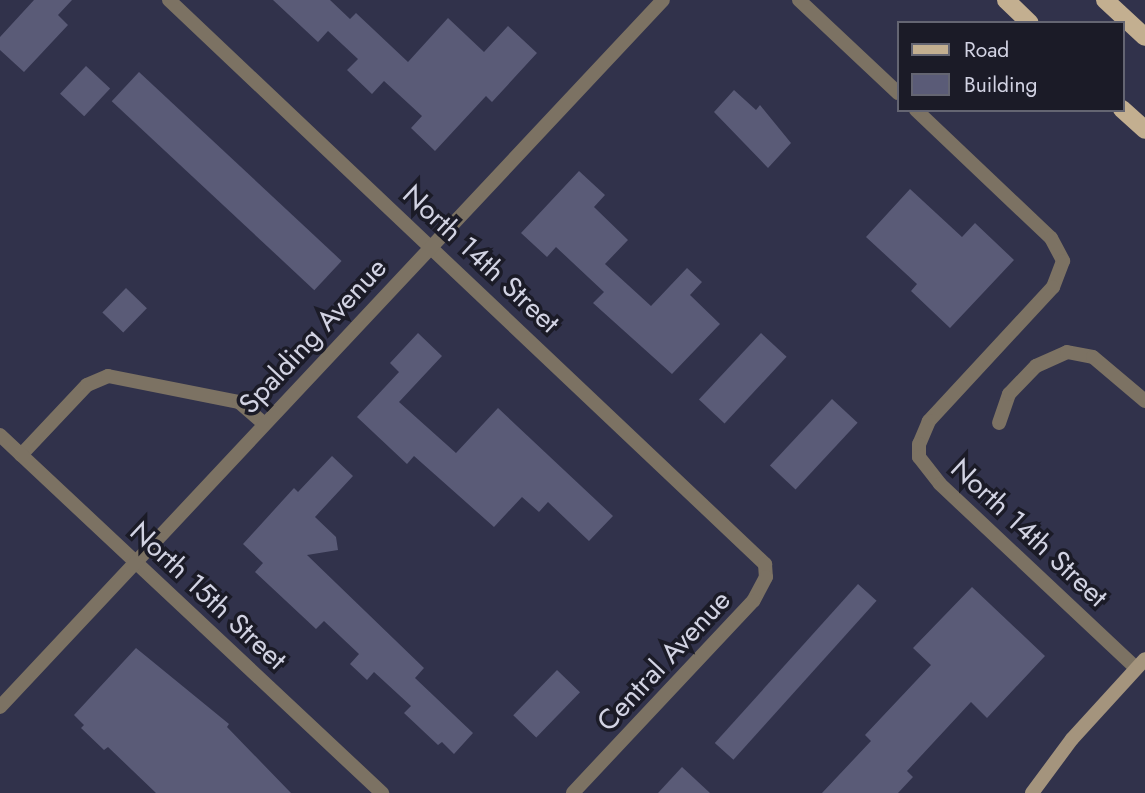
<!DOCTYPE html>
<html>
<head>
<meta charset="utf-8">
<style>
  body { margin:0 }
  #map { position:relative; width:1145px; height:793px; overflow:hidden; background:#31324b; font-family:Jost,sans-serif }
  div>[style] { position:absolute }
  .building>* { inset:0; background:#5a5b77; transform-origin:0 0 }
  .lane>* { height:14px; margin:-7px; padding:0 7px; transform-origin:7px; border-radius:7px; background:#7c7263 }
  .street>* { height:14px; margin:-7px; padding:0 7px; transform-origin:7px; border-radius:7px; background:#7c7263 }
  .secondary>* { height:14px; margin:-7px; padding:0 7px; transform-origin:7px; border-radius:7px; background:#a4947d }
  .primary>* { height:18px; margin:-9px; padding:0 9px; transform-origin:9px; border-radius:9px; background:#c3af90 }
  span { translate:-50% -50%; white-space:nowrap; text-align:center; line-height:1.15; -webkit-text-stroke:7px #1b1b27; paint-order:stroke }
  .street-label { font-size:28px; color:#d2d3e3 }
  .legend { position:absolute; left:897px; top:21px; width:228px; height:91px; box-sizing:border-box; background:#1b1b27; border:2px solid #646572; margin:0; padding:9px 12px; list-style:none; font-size:21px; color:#d2d3e3 }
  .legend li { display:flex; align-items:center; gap:14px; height:35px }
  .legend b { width:35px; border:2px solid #646572 }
</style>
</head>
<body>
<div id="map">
  <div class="building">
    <div style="clip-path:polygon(34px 0,72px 0,58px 15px,68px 25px,24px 72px,0 50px,0 37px)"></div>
    <div style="clip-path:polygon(273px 0,330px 0,350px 19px,356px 13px,408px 62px,448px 18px,484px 52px,508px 26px,537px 53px,492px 102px,486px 96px,435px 151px,411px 128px,422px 116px,384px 81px,372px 94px,347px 70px,358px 59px,328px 31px,318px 42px)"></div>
    <div style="left:86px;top:66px;width:33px;height:38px;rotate:43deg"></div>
    <div style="left:139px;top:72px;width:277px;height:40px;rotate:43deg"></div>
    <div style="clip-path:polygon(734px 90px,756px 110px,760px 105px,791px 143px,768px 168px,714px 112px)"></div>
    <div style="clip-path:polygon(579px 171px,605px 195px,594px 207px,628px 240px,605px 264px,651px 306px,687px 268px,702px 282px,690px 295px,720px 324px,672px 374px,593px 303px,604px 292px,556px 247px,547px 257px,521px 233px)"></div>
    <div style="clip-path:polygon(910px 189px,962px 237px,975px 223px,1014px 260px,950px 328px,911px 291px,917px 284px,866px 237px)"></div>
    <div style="left:126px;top:288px;width:29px;height:34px;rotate:44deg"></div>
    <div style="clip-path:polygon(418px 333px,442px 356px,399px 402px,456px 453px,498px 408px,613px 516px,589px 541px,548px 502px,539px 512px,522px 497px,494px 527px,414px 456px,407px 464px,357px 417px,399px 372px,390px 363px)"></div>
    <div style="left:761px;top:333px;width:35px;height:91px;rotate:43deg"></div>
    <div style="left:832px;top:399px;width:35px;height:91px;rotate:43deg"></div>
    <div style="clip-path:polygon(332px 456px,353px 476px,315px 517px,336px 537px,338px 550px,307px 555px,424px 668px,415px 678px,473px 733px,454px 754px,442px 742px,438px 745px,404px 713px,411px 706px,374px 672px,367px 680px,350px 664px,359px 654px,324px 621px,316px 629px,255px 572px,263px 563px,243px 544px,294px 488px,298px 492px)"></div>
    <div style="left:858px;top:584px;width:25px;height:214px;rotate:42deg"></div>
    <div style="clip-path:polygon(972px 587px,1045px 656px,987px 718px,971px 702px,907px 771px,913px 777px,898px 793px,822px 793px,871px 741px,865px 735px,931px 665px,913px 648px)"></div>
    <div style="clip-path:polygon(136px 648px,229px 724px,227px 727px,291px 793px,156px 793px,108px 747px,104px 750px,81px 728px,84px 725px,74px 715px)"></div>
    <div style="left:557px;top:670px;width:32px;height:63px;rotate:44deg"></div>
    <div style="clip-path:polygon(682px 767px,710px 793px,658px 793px)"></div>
  </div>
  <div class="lane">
    <div style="left:999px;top:423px;width:31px;rotate:-71deg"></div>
    <div style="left:1009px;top:394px;width:39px;rotate:-46deg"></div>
    <div style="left:1036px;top:366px;width:34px;rotate:-24deg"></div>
    <div style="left:1067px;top:352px;width:26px;rotate:11deg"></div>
    <div style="left:1093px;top:357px;width:68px;rotate:40.2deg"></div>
    <div style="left:21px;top:455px;width:96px;rotate:-46.7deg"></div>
    <div style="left:87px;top:385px;width:23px;rotate:-23deg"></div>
    <div style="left:108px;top:376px;width:134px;rotate:11.2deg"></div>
    <div style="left:239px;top:402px;width:33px;rotate:41deg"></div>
  </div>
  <div class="street">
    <div style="left:169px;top:0;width:821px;rotate:43.42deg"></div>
    <div style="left:765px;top:564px;width:13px;rotate:86deg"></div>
    <div style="left:766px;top:577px;width:27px;rotate:118deg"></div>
    <div style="left:753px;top:601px;width:263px;rotate:133.2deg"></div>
    <div style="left:799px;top:0;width:136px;rotate:43.2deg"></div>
    <div style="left:916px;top:110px;width:186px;rotate:43.5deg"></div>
    <div style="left:1051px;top:238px;width:26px;rotate:62deg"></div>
    <div style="left:1063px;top:261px;width:28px;rotate:111deg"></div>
    <div style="left:1053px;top:287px;width:183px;rotate:132.8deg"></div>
    <div style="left:929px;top:421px;width:25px;rotate:113deg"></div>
    <div style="left:919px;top:444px;width:13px;rotate:90deg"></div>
    <div style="left:919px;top:457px;width:34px;rotate:52deg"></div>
    <div style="left:940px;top:484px;width:269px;rotate:43.2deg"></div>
    <div style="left:0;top:435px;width:524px;rotate:43.14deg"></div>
    <div style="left:0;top:707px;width:969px;rotate:-46.84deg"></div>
  </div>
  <div class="secondary">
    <div style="left:1032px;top:793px;width:67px;rotate:-53.5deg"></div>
    <div style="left:1072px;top:739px;width:108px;rotate:-47.6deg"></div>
  </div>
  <div class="primary">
    <div style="left:1006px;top:0;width:33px;rotate:44deg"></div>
    <div style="left:1105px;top:0;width:54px;rotate:42.8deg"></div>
    <div style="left:1122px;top:109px;width:31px;rotate:42deg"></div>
  </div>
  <div class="street-label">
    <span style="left:481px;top:259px;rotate:43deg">North 14th Street</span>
    <span style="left:313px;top:336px;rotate:-47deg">Spalding Avenue</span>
    <span style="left:1029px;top:533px;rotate:43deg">North 14th Street</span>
    <span style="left:208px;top:596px;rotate:43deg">North 15th Street</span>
    <span style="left:664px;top:661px;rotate:-47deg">Central Avenue</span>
  </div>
  <ul class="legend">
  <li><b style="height:9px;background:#c3af90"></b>Road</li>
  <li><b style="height:19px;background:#5a5b77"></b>Building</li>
  </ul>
</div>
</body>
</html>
